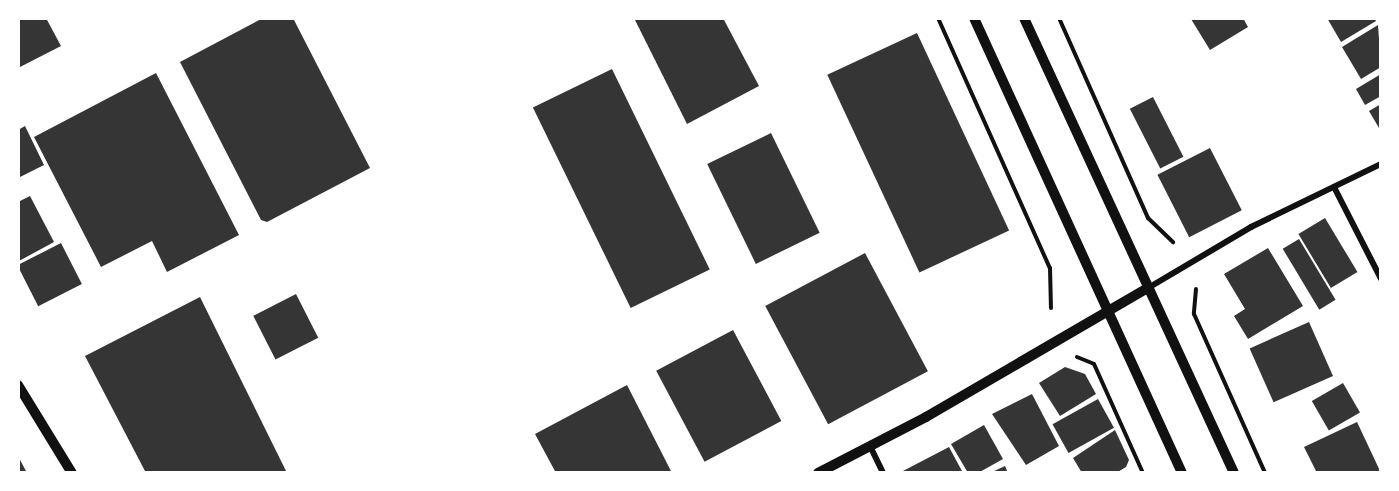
<!DOCTYPE html>
<html>
<head>
<meta charset="utf-8">
<style>
  body { margin:0 }
  #map { position:relative; width:1399px; height:491px; overflow:hidden; background:#fff; font-family:Ubuntu,sans-serif }
  div>[style] { position:absolute }
  .building>* { inset:0; background:#353535; transform-origin:0 0 }
  .path>* { height:4px; margin:-2px; padding:0 2px; transform-origin:2px; border-radius:2px; background:#111 }
  .minor>* { height:6px; margin:-3px; padding:0 3px; transform-origin:3px; border-radius:3px; background:#111 }
  .tertiary>* { height:10px; margin:-5px; padding:0 5px; transform-origin:5px; border-radius:5px; background:#111 }
  span { translate:-50% -50%; white-space:nowrap; text-align:center; line-height:1.15; -webkit-text-stroke:6px #fff; paint-order:stroke }
  .frame { position:absolute; inset:0; border:20px solid #fff; pointer-events:none }
</style>
</head>
<body>
<div id="map">
  <div class="building">
    <div style="clip-path:polygon(18px 18px,46px 18px,61px 46px,18px 68px)"></div>
    <div style="clip-path:polygon(263px 18px,293px 18px,370px 168px,267px 222px,261px 220px,180px 62px)"></div>
    <div style="clip-path:polygon(639px 18px,723px 18px,759px 86px,687px 124px,635px 20px)"></div>
    <div style="clip-path:polygon(1243px 18px,1248px 27px,1210px 50px,1191px 19px)"></div>
    <div style="clip-path:polygon(1327px 18px,1374px 18px,1376px 21px,1341px 42px)"></div>
    <div style="clip-path:polygon(1378px 25px,1381px 67px,1361px 79px,1342px 47px)"></div>
    <div style="left:917px;top:33px;width:218px;height:99px;rotate:65deg"></div>
    <div style="left:612px;top:69px;width:223px;height:88px;rotate:64deg"></div>
    <div style="clip-path:polygon(156px 73px,239px 235px,167px 272px,152px 241px,101px 267px,34px 137px)"></div>
    <div style="clip-path:polygon(1381px 74px,1381px 96px,1365px 105px,1356px 89px)"></div>
    <div style="left:1153px;top:97px;width:67px;height:26px;rotate:63deg"></div>
    <div style="clip-path:polygon(1381px 104px,1381px 126px,1379px 128px,1369px 111px)"></div>
    <div style="clip-path:polygon(25px 126px,44px 165px,18px 178px,18px 130px)"></div>
    <div style="left:771px;top:133px;width:111px;height:71px;rotate:64deg"></div>
    <div style="left:1210px;top:148px;width:70px;height:59px;rotate:63deg"></div>
    <div style="clip-path:polygon(30px 196px,54px 242px,19px 261px,18px 202px)"></div>
    <div style="left:1325px;top:218px;width:63px;height:31px;rotate:59deg"></div>
    <div style="left:1299px;top:239px;width:71px;height:19px;rotate:59deg"></div>
    <div style="left:61px;top:243px;width:46px;height:49px;rotate:63deg"></div>
    <div style="clip-path:polygon(1268px 248px,1303px 306px,1248px 339px,1234px 316px,1245px 309px,1224px 274px)"></div>
    <div style="left:865px;top:253px;width:134px;height:113px;rotate:62deg"></div>
    <div style="left:296px;top:294px;width:49px;height:48px;rotate:63deg"></div>
    <div style="clip-path:polygon(200px 297px,287px 473px,146px 473px,85px 356px)"></div>
    <div style="left:1309px;top:322px;width:59px;height:65px;rotate:66deg"></div>
    <div style="left:733px;top:330px;width:103px;height:87px;rotate:62deg"></div>
    <div style="clip-path:polygon(1065px 367px,1085px 374px,1096px 394px,1060px 416px,1039px 383px)"></div>
    <div style="left:1343px;top:383px;width:34px;height:36px;rotate:60deg"></div>
    <div style="clip-path:polygon(627px 385px,672px 473px,556px 473px,535px 434px)"></div>
    <div style="clip-path:polygon(1032px 394px,1059px 446px,1026px 465px,992px 414px)"></div>
    <div style="left:1098px;top:399px;width:33px;height:52px;rotate:61deg"></div>
    <div style="clip-path:polygon(1357px 422px,1381px 473px,1317px 473px,1304px 447px)"></div>
    <div style="clip-path:polygon(984px 425px,1003px 459px,978px 473px,968px 473px,951px 444px)"></div>
    <div style="clip-path:polygon(1115px 430px,1129px 460px,1126px 467px,1116px 473px,1082px 473px,1073px 458px)"></div>
    <div style="clip-path:polygon(949px 447px,963px 473px,903px 471px)"></div>
    <div style="clip-path:polygon(18px 456px,27px 473px,18px 473px)"></div>
    <div style="clip-path:polygon(1005px 466px,1008px 473px,990px 473px)"></div>
  </div>
  <div class="path">
    <div style="left:938px;top:18px;width:274px;rotate:65.9deg"></div>
    <div style="left:1050px;top:268px;width:40px;rotate:88.6deg"></div>
    <div style="left:1059px;top:18px;width:219px;rotate:66deg"></div>
    <div style="left:1148px;top:218px;width:35px;rotate:44deg"></div>
    <div style="left:1196px;top:289px;width:25px;rotate:95deg"></div>
    <div style="left:1194px;top:314px;width:174px;rotate:65.9deg"></div>
    <div style="left:1077px;top:357px;width:18px;rotate:22deg"></div>
    <div style="left:1094px;top:364px;width:120px;rotate:65.8deg"></div>
  </div>
  <div class="minor">
    <div style="left:1334px;top:187px;width:103px;rotate:62.9deg"></div>
    <div style="left:1148px;top:288px;width:120px;rotate:-30.6deg"></div>
    <div style="left:1251px;top:227px;width:144px;rotate:-25.9deg"></div>
    <div style="left:870px;top:446px;width:30px;rotate:64deg"></div>
  </div>
  <div class="tertiary">
    <div style="left:974px;top:18px;width:500px;rotate:65.43deg"></div>
    <div style="left:1024px;top:18px;width:501px;rotate:65.22deg"></div>
    <div style="left:18px;top:385px;width:103px;rotate:58.5deg"></div>
    <div style="left:818px;top:473px;width:122px;rotate:-27.4deg"></div>
    <div style="left:926px;top:417px;width:257px;rotate:-30.2deg"></div>
  </div>
  <div class="frame"></div>
</div>
</body>
</html>
